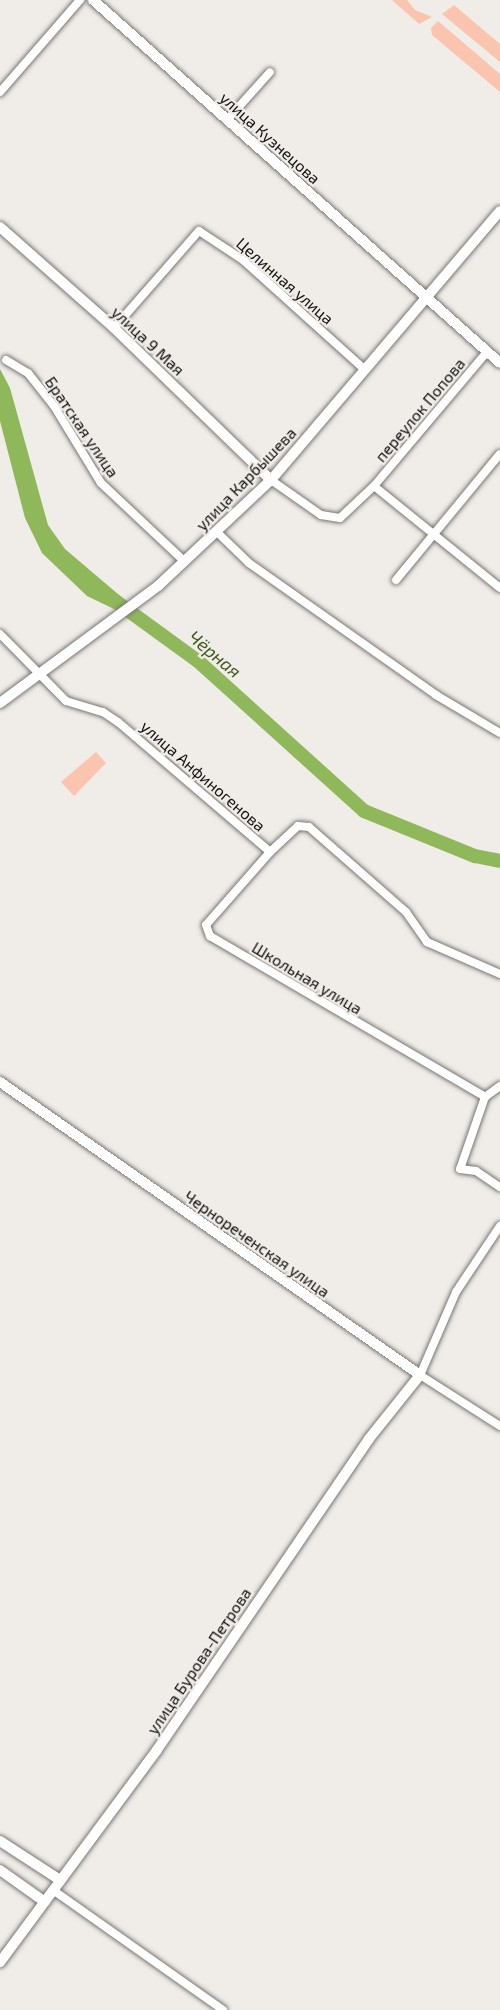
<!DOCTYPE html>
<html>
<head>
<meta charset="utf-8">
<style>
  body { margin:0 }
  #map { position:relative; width:500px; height:2010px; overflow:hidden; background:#f0ede9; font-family:"Exo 2",sans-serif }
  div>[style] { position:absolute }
  .green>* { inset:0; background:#fac4ae }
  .water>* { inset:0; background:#8fb85b }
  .river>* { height:14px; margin:-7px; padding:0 7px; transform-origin:7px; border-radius:7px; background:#8fb85b }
  .roads { filter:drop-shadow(0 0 2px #797773) drop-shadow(0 0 2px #797773) }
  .street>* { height:8px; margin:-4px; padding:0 4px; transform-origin:4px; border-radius:4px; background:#fff }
  .secondary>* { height:10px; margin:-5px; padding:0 5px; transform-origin:5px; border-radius:5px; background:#fff }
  span { translate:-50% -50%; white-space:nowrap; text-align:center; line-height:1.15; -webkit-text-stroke:4.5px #f0ede9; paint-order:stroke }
  .street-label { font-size:16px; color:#121110 }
  .water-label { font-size:18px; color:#405a1a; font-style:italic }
</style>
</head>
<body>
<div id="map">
  <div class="green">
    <div style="clip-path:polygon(392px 0,407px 0,415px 10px,432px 17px,419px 24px)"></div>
    <div style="clip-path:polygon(454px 5px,500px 44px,500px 62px,442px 14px)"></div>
    <div style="clip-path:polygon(438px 21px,500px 74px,500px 92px,432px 35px,431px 28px)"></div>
    <div style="clip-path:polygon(96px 752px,106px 763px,74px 796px,61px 782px)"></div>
  </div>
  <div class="water">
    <div style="clip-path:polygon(0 369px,10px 388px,48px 525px,65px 549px,125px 600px,114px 609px,87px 596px,42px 553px,25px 518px,0 421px)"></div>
  </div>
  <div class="river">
    <div style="left:107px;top:595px;width:112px;rotate:36deg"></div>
    <div style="left:198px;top:661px;width:224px;rotate:42.1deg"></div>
    <div style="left:364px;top:811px;width:120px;rotate:22.1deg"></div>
    <div style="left:475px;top:856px;width:25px;rotate:11deg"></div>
  </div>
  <div class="roads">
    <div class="street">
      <div style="left:0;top:92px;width:122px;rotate:-49deg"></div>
      <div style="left:227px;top:120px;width:64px;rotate:-48.1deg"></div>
      <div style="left:114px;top:328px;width:129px;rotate:-48.8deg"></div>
      <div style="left:199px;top:231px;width:53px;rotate:33.4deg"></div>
      <div style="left:243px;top:260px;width:164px;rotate:42deg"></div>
      <div style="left:6px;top:360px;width:26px;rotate:31deg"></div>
      <div style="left:28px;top:373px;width:42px;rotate:51.8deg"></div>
      <div style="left:54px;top:406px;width:90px;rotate:58.6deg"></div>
      <div style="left:101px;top:483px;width:115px;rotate:43.2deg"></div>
      <div style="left:271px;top:480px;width:61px;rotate:35deg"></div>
      <div style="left:321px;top:515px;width:19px;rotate:9deg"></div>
      <div style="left:340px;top:518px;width:47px;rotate:-43.3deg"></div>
      <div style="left:374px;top:486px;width:175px;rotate:-49.9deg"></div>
      <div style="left:374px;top:486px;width:162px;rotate:39deg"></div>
      <div style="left:217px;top:532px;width:45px;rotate:44.1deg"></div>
      <div style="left:249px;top:563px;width:229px;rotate:35.2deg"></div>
      <div style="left:436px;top:695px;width:74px;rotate:30.7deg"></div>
      <div style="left:396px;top:580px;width:163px;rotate:-50.5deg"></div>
      <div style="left:0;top:634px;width:94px;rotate:45.4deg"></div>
      <div style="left:66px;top:701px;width:39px;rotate:17deg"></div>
      <div style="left:103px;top:712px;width:18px;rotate:34deg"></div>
      <div style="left:118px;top:722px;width:200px;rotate:40.5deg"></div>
      <div style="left:270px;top:852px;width:38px;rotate:-43deg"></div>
      <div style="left:298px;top:826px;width:11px;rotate:5deg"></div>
      <div style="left:309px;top:827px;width:129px;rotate:41.2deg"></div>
      <div style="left:406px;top:912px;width:37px;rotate:55deg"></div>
      <div style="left:427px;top:942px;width:80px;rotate:23.7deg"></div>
      <div style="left:270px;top:852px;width:97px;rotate:131.2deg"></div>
      <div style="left:206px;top:925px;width:12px;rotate:70deg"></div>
      <div style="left:210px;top:936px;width:319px;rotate:30.3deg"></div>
      <div style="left:500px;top:1086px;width:19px;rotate:144deg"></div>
      <div style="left:485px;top:1097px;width:76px;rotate:109.1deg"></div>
      <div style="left:460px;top:1169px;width:16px;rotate:7deg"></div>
      <div style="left:476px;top:1171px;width:29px;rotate:34deg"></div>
      <div style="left:500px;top:1226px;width:79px;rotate:123.7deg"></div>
      <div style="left:456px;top:1292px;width:90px;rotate:113.4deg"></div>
      <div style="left:420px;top:1375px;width:95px;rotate:32.5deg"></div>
      <div style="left:53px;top:1890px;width:208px;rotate:35.2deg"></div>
    </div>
    <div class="secondary">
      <div style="left:93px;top:0;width:545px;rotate:41.73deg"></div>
      <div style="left:0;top:227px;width:152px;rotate:41.5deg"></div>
      <div style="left:114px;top:328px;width:219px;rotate:44.1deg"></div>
      <div style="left:0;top:703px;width:197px;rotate:-36.5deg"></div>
      <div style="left:158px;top:586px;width:155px;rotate:-43.2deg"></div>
      <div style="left:271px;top:480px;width:353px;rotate:-49.6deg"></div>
      <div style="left:0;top:1082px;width:512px;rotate:34.9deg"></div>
      <div style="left:420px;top:1375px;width:82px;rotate:128.6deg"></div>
      <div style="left:369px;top:1439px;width:376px;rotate:124.3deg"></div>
      <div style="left:157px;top:1750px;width:264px;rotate:126.5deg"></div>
      <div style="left:0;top:1841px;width:72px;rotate:33deg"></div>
      <div style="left:0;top:1870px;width:55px;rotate:35.4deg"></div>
    </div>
  </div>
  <div class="street-label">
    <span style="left:270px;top:138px;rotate:42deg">улица Кузнецова</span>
    <span style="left:285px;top:281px;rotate:41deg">Целинная улица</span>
    <span style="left:148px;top:341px;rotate:43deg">улица 9 Мая</span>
    <span style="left:420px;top:410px;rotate:-50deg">переулок Попова</span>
    <span style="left:82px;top:427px;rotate:56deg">Братская улица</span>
    <span style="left:246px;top:479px;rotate:-46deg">улица Карбышева</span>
    <span style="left:203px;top:776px;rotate:41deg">улица Анфиногенова</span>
    <span style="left:307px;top:978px;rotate:31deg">Школьная улица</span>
    <span style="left:257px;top:1244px;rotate:35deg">Чернореченская улица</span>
    <span style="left:199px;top:1661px;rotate:-56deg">улица Бурова-Петрова</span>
  </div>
  <div class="water-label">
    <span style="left:215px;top:654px;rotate:40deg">Чёрная</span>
  </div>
</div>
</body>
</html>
